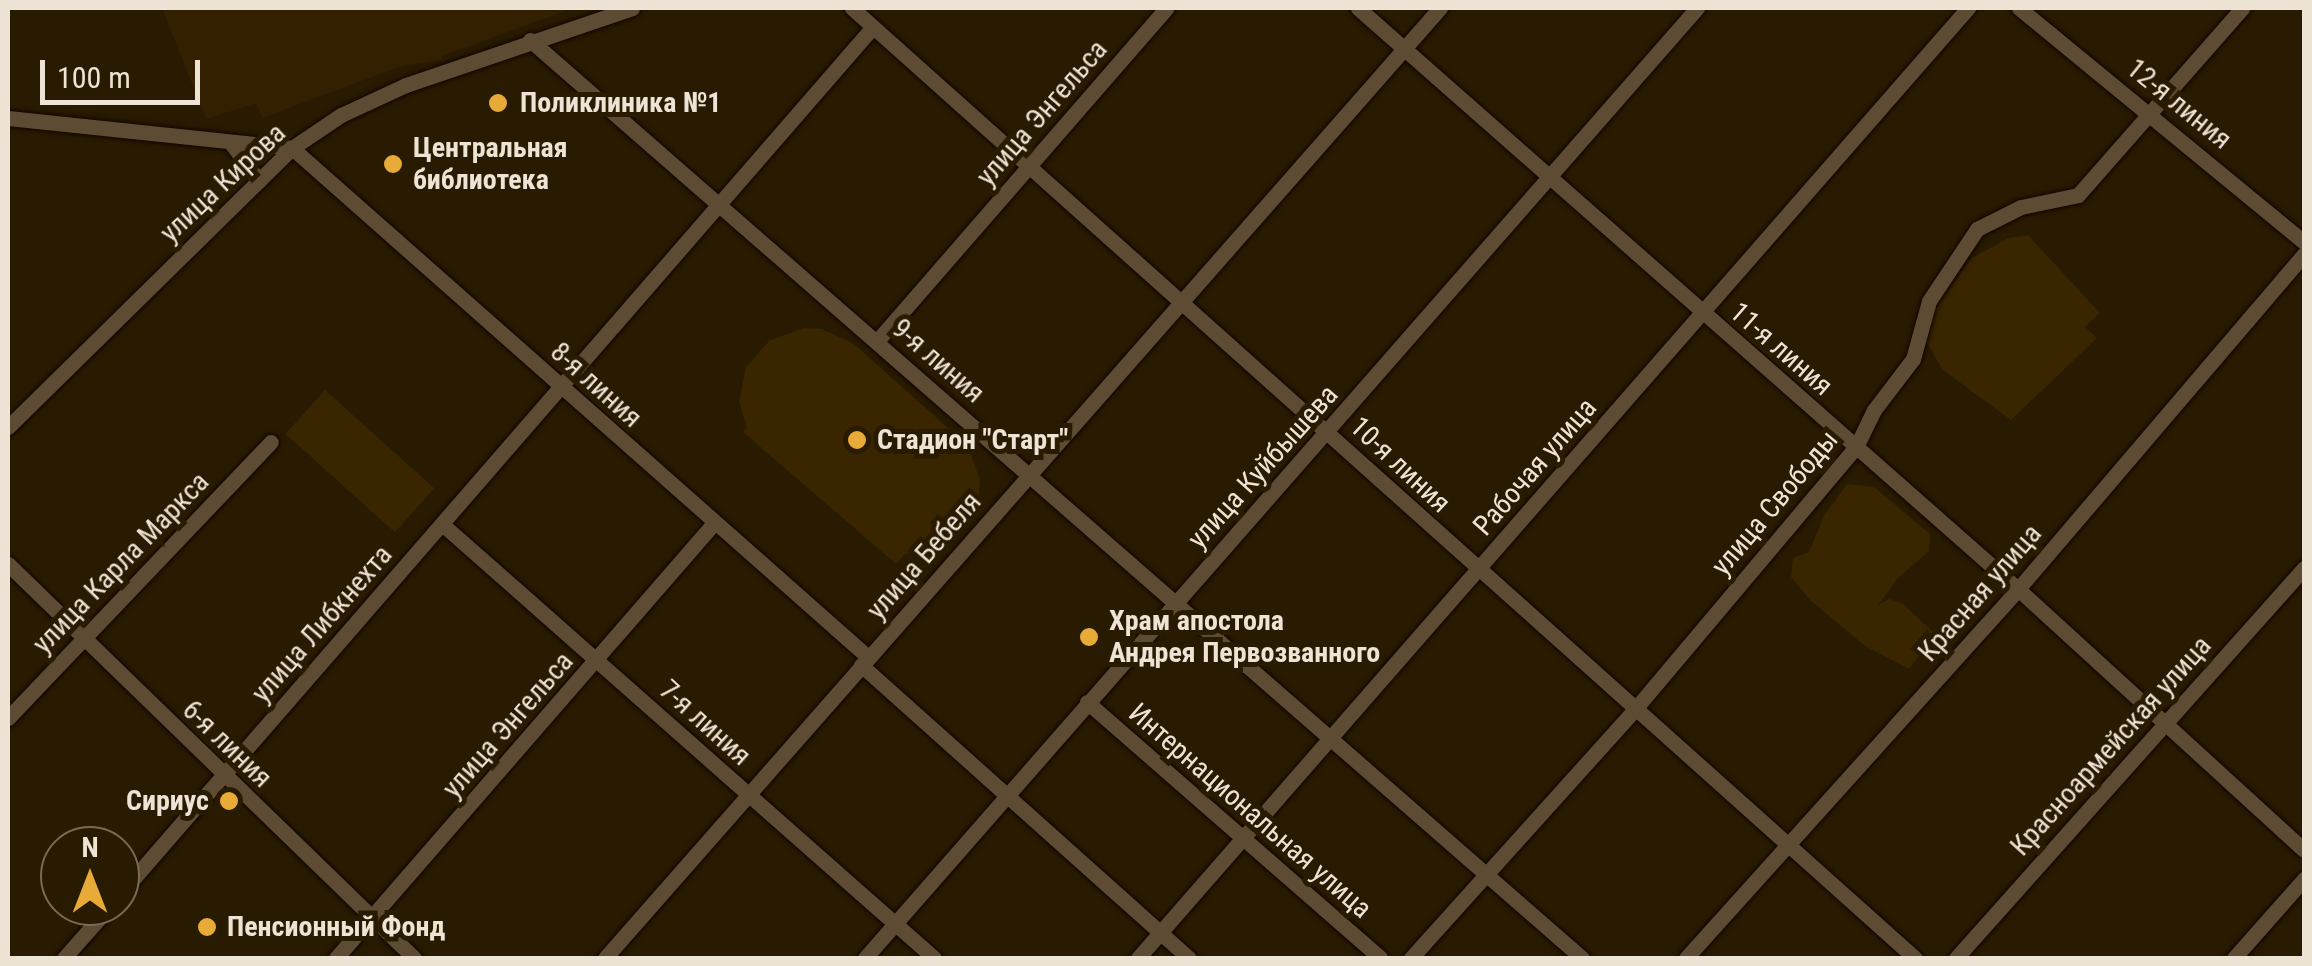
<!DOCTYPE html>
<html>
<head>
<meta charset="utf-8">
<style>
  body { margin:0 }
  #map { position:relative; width:2312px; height:966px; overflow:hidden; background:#291b02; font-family:"Roboto Condensed",sans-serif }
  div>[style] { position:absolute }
  .built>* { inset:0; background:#322000 }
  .green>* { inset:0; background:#392500; transform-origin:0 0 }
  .roads { filter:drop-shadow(0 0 2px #110500) drop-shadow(0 0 2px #110500) }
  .minor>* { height:15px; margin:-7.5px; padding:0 7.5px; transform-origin:7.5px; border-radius:7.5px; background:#5d4c33 }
  .dots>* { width:28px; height:28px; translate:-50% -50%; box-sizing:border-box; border:5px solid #291b02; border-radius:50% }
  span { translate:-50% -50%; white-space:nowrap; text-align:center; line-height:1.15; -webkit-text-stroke:10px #291b02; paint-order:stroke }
  .poi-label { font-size:28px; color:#eee4d5; font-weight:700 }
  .left { translate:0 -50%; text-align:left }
  .right { translate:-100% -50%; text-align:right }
  .street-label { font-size:28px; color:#eee4d5 }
  .frame { position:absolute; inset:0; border:10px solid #eee4d5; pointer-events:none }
  .north { position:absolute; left:40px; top:826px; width:100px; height:100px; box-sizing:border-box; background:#291b02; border:2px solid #786b56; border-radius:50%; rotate:0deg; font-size:28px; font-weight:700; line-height:40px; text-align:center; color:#eee4d5 }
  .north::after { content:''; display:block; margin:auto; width:35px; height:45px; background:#e9ab38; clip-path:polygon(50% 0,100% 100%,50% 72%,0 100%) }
  .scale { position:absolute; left:40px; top:60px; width:160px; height:45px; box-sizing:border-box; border:5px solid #eee4d5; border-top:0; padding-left:12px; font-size:30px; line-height:35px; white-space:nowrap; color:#eee4d5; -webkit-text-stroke:8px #291b02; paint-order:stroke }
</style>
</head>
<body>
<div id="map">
  <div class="built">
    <div style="clip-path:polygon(162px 8px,572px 8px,442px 56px,443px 60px,404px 65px,262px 118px,256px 103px,206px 119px)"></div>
  </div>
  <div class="green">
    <div style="clip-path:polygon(2028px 235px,2100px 313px,2085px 327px,2097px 338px,2011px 420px,1943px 370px,1924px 338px,1932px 313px,1972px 258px,2009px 238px)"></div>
    <div style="clip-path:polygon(804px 328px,822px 329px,854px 344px,968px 446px,980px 480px,979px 498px,963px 531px,949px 543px,933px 551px,905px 554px,896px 564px,743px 432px,747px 427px,739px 402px,746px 367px,770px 340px)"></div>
    <div style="left:325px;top:390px;width:147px;height:59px;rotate:42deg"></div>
    <div style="clip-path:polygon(1847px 484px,1874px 487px,1930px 534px,1929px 551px,1897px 579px,1878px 605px,1889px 599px,1903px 604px,1935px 634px,1909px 669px,1865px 646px,1811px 601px,1791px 577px,1793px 558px,1809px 552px,1824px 516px)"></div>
  </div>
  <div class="roads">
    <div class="minor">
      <div style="left:852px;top:8px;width:1426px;rotate:41.79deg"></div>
      <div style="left:1358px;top:8px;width:879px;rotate:41.36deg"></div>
      <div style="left:2018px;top:589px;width:387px;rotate:42.4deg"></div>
      <div style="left:2019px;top:8px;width:369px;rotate:39.4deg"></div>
      <div style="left:530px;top:40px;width:1396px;rotate:41.11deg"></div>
      <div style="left:8px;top:118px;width:286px;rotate:6deg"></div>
      <div style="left:231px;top:143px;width:47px;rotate:53.6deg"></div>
      <div style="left:292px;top:148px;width:769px;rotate:41.47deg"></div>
      <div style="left:877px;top:341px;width:441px;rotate:-49deg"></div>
      <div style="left:8px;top:427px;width:398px;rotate:-44.5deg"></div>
      <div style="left:292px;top:148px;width:59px;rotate:-34deg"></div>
      <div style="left:341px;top:115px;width:72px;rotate:-24.8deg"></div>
      <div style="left:406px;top:85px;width:239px;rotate:-18.8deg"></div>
      <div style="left:442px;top:524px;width:656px;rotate:41.42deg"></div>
      <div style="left:8px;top:564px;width:566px;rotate:44.14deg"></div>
      <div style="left:861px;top:665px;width:440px;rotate:41.8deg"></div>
      <div style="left:1087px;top:702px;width:389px;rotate:41.1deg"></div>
      <div style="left:8px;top:718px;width:381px;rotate:-46.4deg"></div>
      <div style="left:120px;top:894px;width:1147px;rotate:-49.03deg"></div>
      <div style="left:64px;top:958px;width:69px;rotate:-48.5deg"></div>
      <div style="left:336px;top:958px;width:576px;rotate:-49.01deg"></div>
      <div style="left:605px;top:958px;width:1265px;rotate:-48.69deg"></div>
      <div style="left:865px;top:958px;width:1263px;rotate:-48.79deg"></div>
      <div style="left:1138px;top:958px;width:1262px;rotate:-48.86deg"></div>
      <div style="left:1411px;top:958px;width:336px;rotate:-48deg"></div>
      <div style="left:1636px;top:708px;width:341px;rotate:-49.9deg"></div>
      <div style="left:1856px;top:447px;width:41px;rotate:-64.1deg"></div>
      <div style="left:1874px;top:410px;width:64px;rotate:-52.6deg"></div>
      <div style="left:1913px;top:359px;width:60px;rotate:-74.6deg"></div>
      <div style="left:1929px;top:301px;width:87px;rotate:-56.3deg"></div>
      <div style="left:1977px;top:229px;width:49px;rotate:-26.6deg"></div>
      <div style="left:2021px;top:207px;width:58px;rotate:-11.9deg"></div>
      <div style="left:2078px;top:195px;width:249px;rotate:-48.7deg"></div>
      <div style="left:1686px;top:958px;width:496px;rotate:-48deg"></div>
      <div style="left:2018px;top:589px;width:440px;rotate:-49.5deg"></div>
      <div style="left:1956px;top:958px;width:523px;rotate:-48.26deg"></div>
      <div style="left:2234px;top:958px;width:106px;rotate:-48.5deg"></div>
    </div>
  </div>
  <div class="dots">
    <div style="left:498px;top:103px;background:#e9ab38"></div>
    <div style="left:393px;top:164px;background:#e9ab38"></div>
    <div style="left:857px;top:440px;background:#e9ab38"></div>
    <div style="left:1089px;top:637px;background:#e9ab38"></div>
    <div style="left:229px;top:801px;background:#e9ab38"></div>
    <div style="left:207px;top:927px;background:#e9ab38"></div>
  </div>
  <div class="poi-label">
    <span class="left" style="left:520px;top:103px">Поликлиника №1</span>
    <span class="left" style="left:413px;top:164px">Центральная<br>библиотека</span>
    <span class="left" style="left:877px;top:440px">Стадион "Старт"</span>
    <span class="left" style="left:1109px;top:637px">Храм апостола<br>Андрея Первозванного</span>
    <span class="right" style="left:209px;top:801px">Сириус</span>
    <span class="left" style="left:227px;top:927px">Пенсионный Фонд</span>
  </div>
  <div class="street-label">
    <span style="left:2179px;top:104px;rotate:39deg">12-я линия</span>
    <span style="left:1042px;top:113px;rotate:-49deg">улица Энгельса</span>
    <span style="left:223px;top:183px;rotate:-43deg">улица Кирова</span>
    <span style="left:1781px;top:349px;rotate:41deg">11-я линия</span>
    <span style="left:938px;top:361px;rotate:41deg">9-я линия</span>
    <span style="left:596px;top:385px;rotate:42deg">8-я линия</span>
    <span style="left:1400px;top:465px;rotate:43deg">10-я линия</span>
    <span style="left:1263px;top:467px;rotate:-48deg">улица Куйбышева</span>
    <span style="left:1535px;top:467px;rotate:-49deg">Рабочая улица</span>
    <span style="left:1775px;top:503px;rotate:-50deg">улица Свободы</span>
    <span style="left:924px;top:556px;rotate:-49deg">улица Бебеля</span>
    <span style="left:121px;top:563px;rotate:-46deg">улица Карла Маркса</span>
    <span style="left:1980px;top:593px;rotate:-49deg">Красная улица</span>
    <span style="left:322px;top:624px;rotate:-49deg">улица Либкнехта</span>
    <span style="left:705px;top:723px;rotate:42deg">7-я линия</span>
    <span style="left:508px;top:725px;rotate:-49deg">улица Энгельса</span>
    <span style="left:227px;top:744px;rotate:44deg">6-я линия</span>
    <span style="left:2111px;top:746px;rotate:-48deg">Красноармейская улица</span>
    <span style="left:1250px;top:811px;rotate:41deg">Интернациональная улица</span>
  </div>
  <div class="frame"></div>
  <div class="north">N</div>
  <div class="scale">100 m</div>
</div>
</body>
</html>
